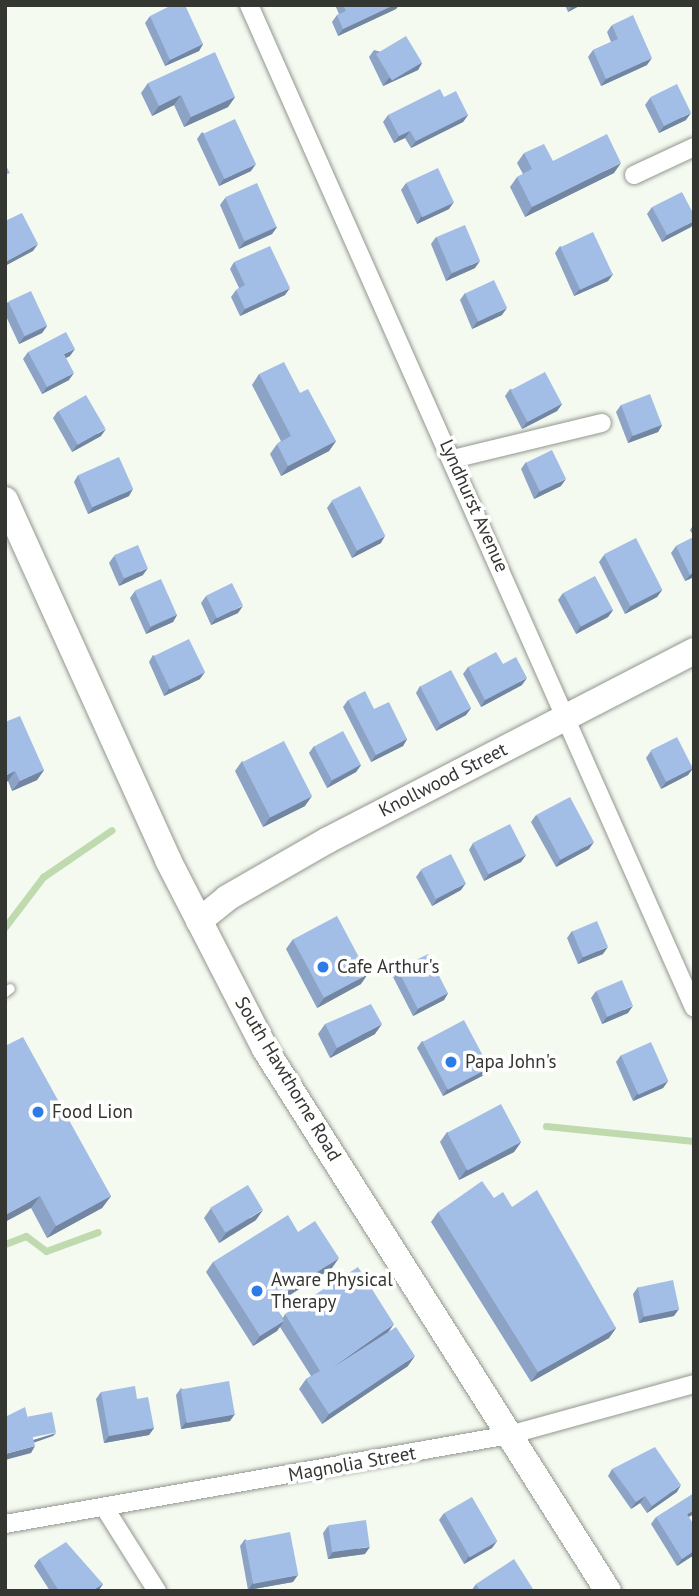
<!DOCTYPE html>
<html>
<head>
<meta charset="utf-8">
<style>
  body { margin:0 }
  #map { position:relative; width:699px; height:1596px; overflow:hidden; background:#f4faf0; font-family:"PT Sans",sans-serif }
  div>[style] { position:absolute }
  .stream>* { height:7px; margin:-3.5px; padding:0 3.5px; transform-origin:3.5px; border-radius:3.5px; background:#c0dab0 }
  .roads { filter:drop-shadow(0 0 2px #92978f) drop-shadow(0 0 2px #92978f) }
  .service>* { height:9px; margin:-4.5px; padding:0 4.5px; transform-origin:4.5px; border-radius:4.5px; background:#fff }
  .minor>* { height:18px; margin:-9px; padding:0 9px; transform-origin:9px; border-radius:9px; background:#fff }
  .secondary>* { height:26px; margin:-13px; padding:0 13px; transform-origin:13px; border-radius:13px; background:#fff }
  .wall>* { inset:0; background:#8ca3c6 }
  .shaded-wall>* { inset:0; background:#7285a1 }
  .building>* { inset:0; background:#a3bee6; transform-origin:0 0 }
  .dots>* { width:19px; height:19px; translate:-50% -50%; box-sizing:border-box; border:4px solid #fff; border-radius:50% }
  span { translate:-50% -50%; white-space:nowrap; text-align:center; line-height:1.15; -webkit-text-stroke:7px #fff; paint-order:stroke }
  .street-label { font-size:19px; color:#343632 }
  .poi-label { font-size:19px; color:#343632 }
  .left { translate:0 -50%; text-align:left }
  .frame { position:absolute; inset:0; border:7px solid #343632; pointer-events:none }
</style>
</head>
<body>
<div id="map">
  <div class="stream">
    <div style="left:5px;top:927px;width:63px;rotate:-52.8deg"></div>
    <div style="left:43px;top:877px;width:83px;rotate:-34.3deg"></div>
    <div style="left:546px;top:1126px;width:149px;rotate:5.8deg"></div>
    <div style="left:5px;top:1244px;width:22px;rotate:-21deg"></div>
    <div style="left:26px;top:1236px;width:25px;rotate:37deg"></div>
    <div style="left:46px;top:1251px;width:55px;rotate:-20.1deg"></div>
  </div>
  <div class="roads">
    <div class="service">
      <div style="left:5px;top:992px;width:6px;rotate:-39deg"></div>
    </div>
    <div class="minor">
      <div style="left:249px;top:5px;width:1097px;rotate:66.07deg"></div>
      <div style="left:634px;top:175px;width:66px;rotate:-25deg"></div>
      <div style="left:453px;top:459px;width:153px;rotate:-13.6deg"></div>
      <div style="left:106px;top:1510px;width:96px;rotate:57.8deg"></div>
      <div style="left:5px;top:1524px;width:512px;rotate:-10.01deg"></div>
      <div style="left:509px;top:1435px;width:192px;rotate:-15.4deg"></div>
    </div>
    <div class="secondary">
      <div style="left:5px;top:500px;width:395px;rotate:65.6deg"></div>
      <div style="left:168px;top:860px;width:212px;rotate:62.8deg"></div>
      <div style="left:265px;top:1049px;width:641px;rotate:57.67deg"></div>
      <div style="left:199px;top:921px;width:36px;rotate:-39deg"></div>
      <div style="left:227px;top:898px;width:116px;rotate:-29.9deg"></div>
      <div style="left:328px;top:840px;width:412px;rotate:-27.3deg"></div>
    </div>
  </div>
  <div class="wall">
    <div style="clip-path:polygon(335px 5px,399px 5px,396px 9px,338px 36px,332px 22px,337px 15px,339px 14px)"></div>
    <div style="clip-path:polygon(565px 5px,581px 5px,568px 12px)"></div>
    <div style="clip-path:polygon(150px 16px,203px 44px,199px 51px,165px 66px,145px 23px)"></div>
    <div style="clip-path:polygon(612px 25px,647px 65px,601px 86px,588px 57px,593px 50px,611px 42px,607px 32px)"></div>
    <div style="clip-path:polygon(374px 50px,422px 63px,418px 70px,383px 86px,369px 57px)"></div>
    <div style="clip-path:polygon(148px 83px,235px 97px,228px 107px,184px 127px,174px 105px,152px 116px,141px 93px)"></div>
    <div style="clip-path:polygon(444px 97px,468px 115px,463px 122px,411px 148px,405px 138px,394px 143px,383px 122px,388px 115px)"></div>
    <div style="clip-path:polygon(650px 98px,686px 120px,659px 133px,645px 105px)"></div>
    <div style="clip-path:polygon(202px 132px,251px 171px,219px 186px,197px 139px)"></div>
    <div style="clip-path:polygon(524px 153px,553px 161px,614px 173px,525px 217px,510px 187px,517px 177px,523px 174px,517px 163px)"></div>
    <div style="clip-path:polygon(406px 183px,449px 209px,417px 224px,401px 190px)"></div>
    <div style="clip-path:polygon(225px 198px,277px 227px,272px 234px,239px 249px,220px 205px)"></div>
    <div style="clip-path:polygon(652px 207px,691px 227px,662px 242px,647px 214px)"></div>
    <div style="clip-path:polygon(436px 237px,475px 268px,446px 281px,431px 244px)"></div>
    <div style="clip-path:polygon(560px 246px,613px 274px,608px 281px,574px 296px,555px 253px)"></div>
    <div style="clip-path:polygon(234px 262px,285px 295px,240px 316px,231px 297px,236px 290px,239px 288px,230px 269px)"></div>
    <div style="clip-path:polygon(465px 293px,502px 315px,472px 329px,460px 300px)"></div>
    <div style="clip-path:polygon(8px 302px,47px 326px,42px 333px,19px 344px,5px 314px,5px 305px)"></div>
    <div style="clip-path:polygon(28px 352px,70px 356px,66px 358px,69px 380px,42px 394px,23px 359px)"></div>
    <div style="clip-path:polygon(259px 374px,300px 393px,336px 441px,329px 451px,281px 476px,270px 454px,277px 444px,281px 441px,252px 385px)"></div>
    <div style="clip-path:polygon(510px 389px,562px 404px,557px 411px,522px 429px,505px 396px)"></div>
    <div style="clip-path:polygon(621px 405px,662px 425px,658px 432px,628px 443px,616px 412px)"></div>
    <div style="clip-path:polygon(58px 411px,101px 436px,72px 452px,53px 418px)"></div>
    <div style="clip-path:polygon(526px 462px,561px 486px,534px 499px,521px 469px)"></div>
    <div style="clip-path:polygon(78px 475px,129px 496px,88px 514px,74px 482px)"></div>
    <div style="clip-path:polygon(332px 501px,381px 543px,352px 558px,327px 508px)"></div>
    <div style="clip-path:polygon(694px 524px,694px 577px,685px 581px,671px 553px,676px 546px,694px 537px,690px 530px)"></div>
    <div style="clip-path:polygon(604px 555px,662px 590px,657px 597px,625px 614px,599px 562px)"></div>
    <div style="clip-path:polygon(114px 556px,143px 575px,119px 586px,109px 563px)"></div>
    <div style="clip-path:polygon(135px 591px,177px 615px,173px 622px,146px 634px,130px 598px)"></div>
    <div style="clip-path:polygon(563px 593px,613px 610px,608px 617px,576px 634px,558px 600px)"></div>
    <div style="clip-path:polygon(206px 596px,238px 613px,211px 625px,201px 603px)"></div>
    <div style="clip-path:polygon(153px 655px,200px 679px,164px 696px,149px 662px)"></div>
    <div style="clip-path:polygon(503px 664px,522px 685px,481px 707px,463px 674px,468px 667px)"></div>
    <div style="clip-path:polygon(420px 686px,471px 708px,466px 715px,436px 731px,416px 693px)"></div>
    <div style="clip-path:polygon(348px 700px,374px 709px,407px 739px,403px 746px,371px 762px,343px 707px)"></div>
    <div style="clip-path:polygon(5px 722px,44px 770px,37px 780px,12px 791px,8px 781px)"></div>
    <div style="clip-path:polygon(314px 746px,361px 765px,356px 772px,327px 788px,309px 753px)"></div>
    <div style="clip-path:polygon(651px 751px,693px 768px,688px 775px,661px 789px,646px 758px)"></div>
    <div style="clip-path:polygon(242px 761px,305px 806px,263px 827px,235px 771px)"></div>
    <div style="clip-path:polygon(536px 815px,589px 849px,556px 867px,531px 822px)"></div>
    <div style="clip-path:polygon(473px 843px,526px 855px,521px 862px,484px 881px,469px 850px)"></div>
    <div style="clip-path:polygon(421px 870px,461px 890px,432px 906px,416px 877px)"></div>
    <div style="clip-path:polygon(572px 931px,603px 954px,578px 964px,567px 938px)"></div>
    <div style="clip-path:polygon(293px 939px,361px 984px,317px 1008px,286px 949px)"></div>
    <div style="clip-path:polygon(398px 970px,448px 993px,444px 1000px,413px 1016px,393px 977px)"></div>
    <div style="clip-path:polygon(596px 991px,628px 1013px,602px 1024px,591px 998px)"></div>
    <div style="clip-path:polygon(325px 1024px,375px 1034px,330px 1058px,318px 1034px)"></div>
    <div style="clip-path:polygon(422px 1041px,489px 1068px,484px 1075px,443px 1096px,417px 1048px)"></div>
    <div style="clip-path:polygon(5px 1046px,111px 1196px,102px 1208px,47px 1238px,31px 1208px)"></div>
    <div style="clip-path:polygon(621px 1055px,668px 1081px,663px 1088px,633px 1101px,616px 1062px)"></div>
    <div style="clip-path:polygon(447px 1132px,521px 1142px,514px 1152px,459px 1180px,440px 1142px)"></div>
    <div style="clip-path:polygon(494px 1198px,512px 1207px,616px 1328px,609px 1338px,531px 1382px,431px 1222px,438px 1212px)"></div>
    <div style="clip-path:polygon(211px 1208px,256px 1220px,219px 1243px,204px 1218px)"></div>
    <div style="clip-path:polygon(298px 1232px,332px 1268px,274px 1305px,283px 1318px,285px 1314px,389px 1332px,408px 1366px,322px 1424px,299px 1389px,306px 1379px,311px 1376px,280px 1327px,277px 1331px,253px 1346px,206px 1272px,213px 1262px)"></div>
    <div style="clip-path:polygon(638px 1287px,674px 1316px,639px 1323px,633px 1294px)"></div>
    <div style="clip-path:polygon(181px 1388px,230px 1421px,181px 1429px,176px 1395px)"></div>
    <div style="clip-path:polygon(101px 1392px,137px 1399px,154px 1428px,149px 1435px,104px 1443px,96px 1399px)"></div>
    <div style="clip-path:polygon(612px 1469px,677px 1492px,647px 1513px,640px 1503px,631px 1509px,608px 1476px)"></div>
    <div style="clip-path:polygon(444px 1513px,497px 1541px,492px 1548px,464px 1564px,439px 1520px)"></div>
    <div style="clip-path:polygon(656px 1517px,689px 1517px,694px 1555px,677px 1566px,651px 1524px)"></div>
    <div style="clip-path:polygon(328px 1526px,365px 1554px,328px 1559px,323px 1533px)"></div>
    <div style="clip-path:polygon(245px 1539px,293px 1582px,248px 1590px,240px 1546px)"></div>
    <div style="clip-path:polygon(39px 1559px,103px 1584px,98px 1591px,50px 1591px,34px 1566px)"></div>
    <div style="clip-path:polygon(476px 1584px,532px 1591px,471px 1591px)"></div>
  </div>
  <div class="shaded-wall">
    <div style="clip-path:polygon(394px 5px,399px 5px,396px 9px,338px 36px,343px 29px)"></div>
    <div style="clip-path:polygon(573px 5px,581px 5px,568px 12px)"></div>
    <div style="clip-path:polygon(203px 44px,199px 51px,165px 66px,170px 60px)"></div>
    <div style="clip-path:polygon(652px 58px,647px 65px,601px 86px,606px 79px)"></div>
    <div style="clip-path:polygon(422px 63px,418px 70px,383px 86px,388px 79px)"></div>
    <div style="clip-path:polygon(181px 95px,174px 105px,152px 116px,159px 106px)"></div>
    <div style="clip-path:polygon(235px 97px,228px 107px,184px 127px,191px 117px)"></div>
    <div style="clip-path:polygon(691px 113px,686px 120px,659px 133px,664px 126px)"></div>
    <div style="clip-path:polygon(468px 115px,463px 122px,411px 148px,416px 141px)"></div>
    <div style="clip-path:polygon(410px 131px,405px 138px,394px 143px,399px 136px)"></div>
    <div style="clip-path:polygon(621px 163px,614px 173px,525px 217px,532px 207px)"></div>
    <div style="clip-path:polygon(256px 164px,251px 171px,219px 186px,224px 179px)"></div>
    <div style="clip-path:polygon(454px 202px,449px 209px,417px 224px,421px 217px)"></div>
    <div style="clip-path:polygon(694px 221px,694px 224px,691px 227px,662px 242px,667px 235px)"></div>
    <div style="clip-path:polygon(277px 227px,272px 234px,239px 249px,244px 242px)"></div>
    <div style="clip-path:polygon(38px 244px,33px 251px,5px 266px,5px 262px)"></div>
    <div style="clip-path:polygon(480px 261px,475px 268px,446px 281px,451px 274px)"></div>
    <div style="clip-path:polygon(613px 274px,608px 281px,574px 296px,579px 290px)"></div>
    <div style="clip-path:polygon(290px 288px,285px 295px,240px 316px,245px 309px)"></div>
    <div style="clip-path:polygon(507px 308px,502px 315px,472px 329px,477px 322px)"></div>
    <div style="clip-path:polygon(47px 326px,42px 333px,19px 344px,24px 337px)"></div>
    <div style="clip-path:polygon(75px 349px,70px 356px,59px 361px,64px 354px)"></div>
    <div style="clip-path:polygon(74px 373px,69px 380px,42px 394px,47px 387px)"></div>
    <div style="clip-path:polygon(562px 404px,557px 411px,522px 429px,527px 422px)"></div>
    <div style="clip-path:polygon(662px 425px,658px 432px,628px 443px,632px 436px)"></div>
    <div style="clip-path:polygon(106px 429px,101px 436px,72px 452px,77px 445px)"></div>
    <div style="clip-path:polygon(336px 441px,329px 451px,281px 476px,288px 466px)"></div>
    <div style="clip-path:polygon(566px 479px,561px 486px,534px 499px,539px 492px)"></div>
    <div style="clip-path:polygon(133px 489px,129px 496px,88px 514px,93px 507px)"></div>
    <div style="clip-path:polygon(385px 536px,381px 543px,352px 558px,357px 551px)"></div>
    <div style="clip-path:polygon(148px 568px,143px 575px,119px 586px,124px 579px)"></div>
    <div style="clip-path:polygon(694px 572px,694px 577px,685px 581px,690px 575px)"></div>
    <div style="clip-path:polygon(662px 590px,657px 597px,625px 614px,630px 607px)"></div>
    <div style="clip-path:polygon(243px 606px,238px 613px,211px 625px,216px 618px)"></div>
    <div style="clip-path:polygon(613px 610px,608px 617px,576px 634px,580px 627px)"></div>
    <div style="clip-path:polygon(177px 615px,173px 622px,146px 634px,151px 627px)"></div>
    <div style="clip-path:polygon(205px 672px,200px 679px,164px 696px,169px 689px)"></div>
    <div style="clip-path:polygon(527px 678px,522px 685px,481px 707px,485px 700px)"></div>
    <div style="clip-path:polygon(471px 708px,466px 715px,436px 731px,441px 724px)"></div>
    <div style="clip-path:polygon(407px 739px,403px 746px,371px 762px,376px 755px)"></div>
    <div style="clip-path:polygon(361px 765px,356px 772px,327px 788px,332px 781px)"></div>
    <div style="clip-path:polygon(693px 768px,688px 775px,661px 789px,666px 782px)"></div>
    <div style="clip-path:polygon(44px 770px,37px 780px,12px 791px,20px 781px)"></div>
    <div style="clip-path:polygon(15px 771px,8px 781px,5px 783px,5px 776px)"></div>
    <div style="clip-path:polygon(312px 796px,305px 806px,263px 827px,271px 816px)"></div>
    <div style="clip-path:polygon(594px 842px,589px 849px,556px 867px,560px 860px)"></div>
    <div style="clip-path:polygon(526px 855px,521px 862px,484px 881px,489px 874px)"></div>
    <div style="clip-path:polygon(466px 883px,461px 890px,432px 906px,437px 899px)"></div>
    <div style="clip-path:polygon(608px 947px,603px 954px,578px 964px,583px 957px)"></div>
    <div style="clip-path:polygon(368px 974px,361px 984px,317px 1008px,324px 998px)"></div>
    <div style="clip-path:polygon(448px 993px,444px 1000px,413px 1016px,418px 1009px)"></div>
    <div style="clip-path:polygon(633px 1006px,628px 1013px,602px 1024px,607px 1017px)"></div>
    <div style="clip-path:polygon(382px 1024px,375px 1034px,330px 1058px,337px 1048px)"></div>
    <div style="clip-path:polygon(489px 1068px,484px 1075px,443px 1096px,447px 1089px)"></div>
    <div style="clip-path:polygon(668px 1081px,663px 1088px,633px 1101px,637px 1094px)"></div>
    <div style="clip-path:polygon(521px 1142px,514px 1152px,459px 1180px,466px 1170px)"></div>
    <div style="clip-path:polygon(40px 1196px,31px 1208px,5px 1222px,5px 1215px)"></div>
    <div style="clip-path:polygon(111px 1196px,102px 1208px,47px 1238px,56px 1226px)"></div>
    <div style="clip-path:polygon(263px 1210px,256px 1220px,219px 1243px,226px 1233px)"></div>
    <div style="clip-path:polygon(339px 1258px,332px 1268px,265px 1311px,272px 1301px)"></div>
    <div style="clip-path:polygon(679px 1309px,674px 1316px,639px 1323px,644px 1316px)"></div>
    <div style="clip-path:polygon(284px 1321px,277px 1331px,253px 1346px,260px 1336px)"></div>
    <div style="clip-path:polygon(394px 1324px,387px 1334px,332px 1368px)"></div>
    <div style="clip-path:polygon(616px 1328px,609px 1338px,531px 1382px,538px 1372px)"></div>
    <div style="clip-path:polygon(415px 1356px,408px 1366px,322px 1424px,329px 1414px)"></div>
    <div style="clip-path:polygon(235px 1414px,230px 1421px,181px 1429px,186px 1422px)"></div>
    <div style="clip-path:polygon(154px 1428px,149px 1435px,104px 1443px,109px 1436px)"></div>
    <div style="clip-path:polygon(56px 1433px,53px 1436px,30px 1444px,33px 1440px)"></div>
    <div style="clip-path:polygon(35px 1446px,31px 1453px,5px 1460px,5px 1454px)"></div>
    <div style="clip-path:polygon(681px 1485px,677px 1492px,647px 1513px,652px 1506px)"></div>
    <div style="clip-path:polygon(645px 1496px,640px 1503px,631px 1509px,636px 1502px)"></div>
    <div style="clip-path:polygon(694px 1510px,694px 1514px,682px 1521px,687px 1514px)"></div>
    <div style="clip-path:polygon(497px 1541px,492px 1548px,464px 1564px,468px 1557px)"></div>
    <div style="clip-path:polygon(370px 1547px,365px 1554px,328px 1559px,333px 1552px)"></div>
    <div style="clip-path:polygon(694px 1551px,694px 1555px,677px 1566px,682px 1559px)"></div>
    <div style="clip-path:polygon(298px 1575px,293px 1582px,248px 1590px,253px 1583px)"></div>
    <div style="clip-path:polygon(103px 1584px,98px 1591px,92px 1591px)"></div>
  </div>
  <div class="building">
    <div style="clip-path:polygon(172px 5px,185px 5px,203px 44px,170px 60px,150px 16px)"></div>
    <div style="clip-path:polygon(343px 5px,394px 5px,343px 29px,337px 15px,346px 11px)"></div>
    <div style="clip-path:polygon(633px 15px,652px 58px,606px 79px,593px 50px,618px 39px,612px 25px)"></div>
    <div style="left:406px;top:36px;width:31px;height:35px;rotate:59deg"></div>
    <div style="clip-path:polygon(215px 52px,235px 97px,191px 117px,181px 95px,159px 106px,148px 83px)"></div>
    <div style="left:677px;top:84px;width:32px;height:30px;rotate:64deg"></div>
    <div style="clip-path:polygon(440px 89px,444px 97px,456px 91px,468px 115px,416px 141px,410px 131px,399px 136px,388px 115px)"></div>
    <div style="left:235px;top:119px;width:50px;height:35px;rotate:65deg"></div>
    <div style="clip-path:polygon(607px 134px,621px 163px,532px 207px,517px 177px,532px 169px,524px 153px,544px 144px,553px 161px)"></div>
    <div style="clip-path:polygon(5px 164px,10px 173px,5px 175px)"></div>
    <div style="left:438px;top:168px;width:38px;height:35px;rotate:65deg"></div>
    <div style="left:257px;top:183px;width:48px;height:35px;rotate:66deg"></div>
    <div style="clip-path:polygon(682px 192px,694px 215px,694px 221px,667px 235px,652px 207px)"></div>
    <div style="clip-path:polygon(22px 213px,38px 244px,5px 262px,5px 221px)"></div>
    <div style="left:465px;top:225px;width:39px;height:31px;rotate:67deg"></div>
    <div style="left:593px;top:232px;width:47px;height:36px;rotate:65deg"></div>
    <div style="clip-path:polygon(270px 246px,290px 288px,245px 309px,236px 290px,245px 285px,234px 262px)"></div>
    <div style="left:494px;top:280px;width:31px;height:32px;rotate:65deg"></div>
    <div style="left:31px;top:291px;width:38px;height:25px;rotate:65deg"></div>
    <div style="clip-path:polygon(66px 332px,75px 349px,64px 354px,74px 373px,47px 387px,28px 352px)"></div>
    <div style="clip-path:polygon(284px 362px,300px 393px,308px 389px,336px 441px,288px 466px,277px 444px,291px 436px,259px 374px)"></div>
    <div style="left:545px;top:372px;width:36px;height:39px;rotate:62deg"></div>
    <div style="left:650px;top:394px;width:33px;height:31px;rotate:69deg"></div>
    <div style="left:86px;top:395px;width:39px;height:32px;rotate:60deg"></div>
    <div style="left:552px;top:450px;width:32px;height:29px;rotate:64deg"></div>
    <div style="left:119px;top:457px;width:35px;height:45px;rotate:66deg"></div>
    <div style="left:360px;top:486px;width:56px;height:32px;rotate:63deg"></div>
    <div style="clip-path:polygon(694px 537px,694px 572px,690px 575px,676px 546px)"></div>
    <div style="left:636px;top:538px;width:58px;height:36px;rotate:63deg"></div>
    <div style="left:138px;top:545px;width:25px;height:26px;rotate:67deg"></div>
    <div style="left:595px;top:576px;width:38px;height:36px;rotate:62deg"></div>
    <div style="left:161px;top:579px;width:39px;height:29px;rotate:66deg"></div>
    <div style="left:232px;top:583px;width:25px;height:29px;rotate:64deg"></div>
    <div style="left:189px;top:639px;width:37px;height:39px;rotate:64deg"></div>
    <div style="clip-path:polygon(496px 652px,503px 664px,516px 657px,527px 678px,485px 700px,468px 667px)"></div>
    <div style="left:451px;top:670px;width:43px;height:35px;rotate:62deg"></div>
    <div style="clip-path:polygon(365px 691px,374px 709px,389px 702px,407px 739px,376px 755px,348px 700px)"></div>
    <div style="clip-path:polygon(20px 716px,44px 770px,20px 781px,15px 771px,5px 776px,5px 722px)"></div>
    <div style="left:343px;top:731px;width:38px;height:33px;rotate:62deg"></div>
    <div style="left:677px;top:737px;width:35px;height:30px;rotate:63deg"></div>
    <div style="left:284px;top:741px;width:62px;height:47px;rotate:63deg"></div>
    <div style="left:570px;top:797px;width:51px;height:38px;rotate:62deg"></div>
    <div style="left:510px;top:824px;width:35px;height:42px;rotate:63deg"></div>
    <div style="left:451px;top:854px;width:33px;height:34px;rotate:63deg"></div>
    <div style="left:337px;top:916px;width:66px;height:50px;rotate:62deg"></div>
    <div style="left:597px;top:921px;width:28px;height:27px;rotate:67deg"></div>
    <div style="left:428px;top:954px;width:44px;height:34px;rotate:63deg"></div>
    <div style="left:622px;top:980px;width:28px;height:28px;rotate:67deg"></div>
    <div style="clip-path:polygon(371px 1004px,382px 1024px,337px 1048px,325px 1024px)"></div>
    <div style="left:464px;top:1020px;width:54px;height:47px;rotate:62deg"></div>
    <div style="clip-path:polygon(23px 1037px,111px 1196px,56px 1226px,40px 1196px,5px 1215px,5px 1046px)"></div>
    <div style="left:651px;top:1042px;width:43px;height:33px;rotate:66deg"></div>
    <div style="left:501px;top:1104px;width:43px;height:61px;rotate:62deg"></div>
    <div style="clip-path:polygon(482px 1181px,494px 1198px,503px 1192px,512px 1207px,537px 1190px,616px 1328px,538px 1372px,438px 1212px)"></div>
    <div style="left:248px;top:1185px;width:29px;height:44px;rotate:59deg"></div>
    <div style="clip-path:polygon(288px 1215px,298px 1232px,315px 1221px,339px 1258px,272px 1301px,284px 1321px,260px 1336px,213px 1262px)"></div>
    <div style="clip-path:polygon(358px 1267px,394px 1324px,332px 1368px,396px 1327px,415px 1356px,329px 1414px,306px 1379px,320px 1371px,285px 1314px)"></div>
    <div style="left:673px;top:1280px;width:30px;height:36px;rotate:78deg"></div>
    <div style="left:229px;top:1381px;width:34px;height:49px;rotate:80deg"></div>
    <div style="clip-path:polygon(135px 1386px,137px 1399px,148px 1397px,154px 1428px,109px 1436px,101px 1392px)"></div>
    <div style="clip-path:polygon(25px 1407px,35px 1446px,5px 1454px,5px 1417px)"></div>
    <div style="left:52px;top:1412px;width:21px;height:25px;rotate:79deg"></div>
    <div style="clip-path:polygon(655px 1447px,681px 1485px,652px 1506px,645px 1496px,636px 1502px,612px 1469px)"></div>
    <div style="clip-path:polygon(694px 1493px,694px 1510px,687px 1514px,694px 1525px,694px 1551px,682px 1559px,656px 1517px)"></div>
    <div style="left:472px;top:1497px;width:51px;height:32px;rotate:60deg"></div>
    <div style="left:366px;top:1520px;width:27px;height:38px;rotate:82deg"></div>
    <div style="left:290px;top:1532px;width:44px;height:46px;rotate:79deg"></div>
    <div style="clip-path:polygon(66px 1542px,103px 1584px,92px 1591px,59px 1591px,39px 1559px)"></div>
    <div style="clip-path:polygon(514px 1559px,533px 1589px,531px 1591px,480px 1591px,476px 1584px)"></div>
  </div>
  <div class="dots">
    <div style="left:323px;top:967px;background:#2d7be7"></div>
    <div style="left:451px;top:1062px;background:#2d7be7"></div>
    <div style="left:38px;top:1112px;background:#2d7be7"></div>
    <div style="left:257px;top:1291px;background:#2d7be7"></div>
  </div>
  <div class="street-label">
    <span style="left:474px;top:506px;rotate:66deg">Lyndhurst Avenue</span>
    <span style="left:443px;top:780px;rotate:-27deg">Knollwood Street</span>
    <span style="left:288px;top:1079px;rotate:59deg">South Hawthorne Road</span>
    <span style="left:352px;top:1464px;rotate:-10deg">Magnolia Street</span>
  </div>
  <div class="poi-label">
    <span class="left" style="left:337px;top:967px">Cafe Arthur's</span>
    <span class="left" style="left:465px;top:1062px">Papa John's</span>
    <span class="left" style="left:52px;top:1112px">Food Lion</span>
    <span class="left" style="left:271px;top:1291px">Aware Physical<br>Therapy</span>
  </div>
  <div class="frame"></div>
</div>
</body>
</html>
